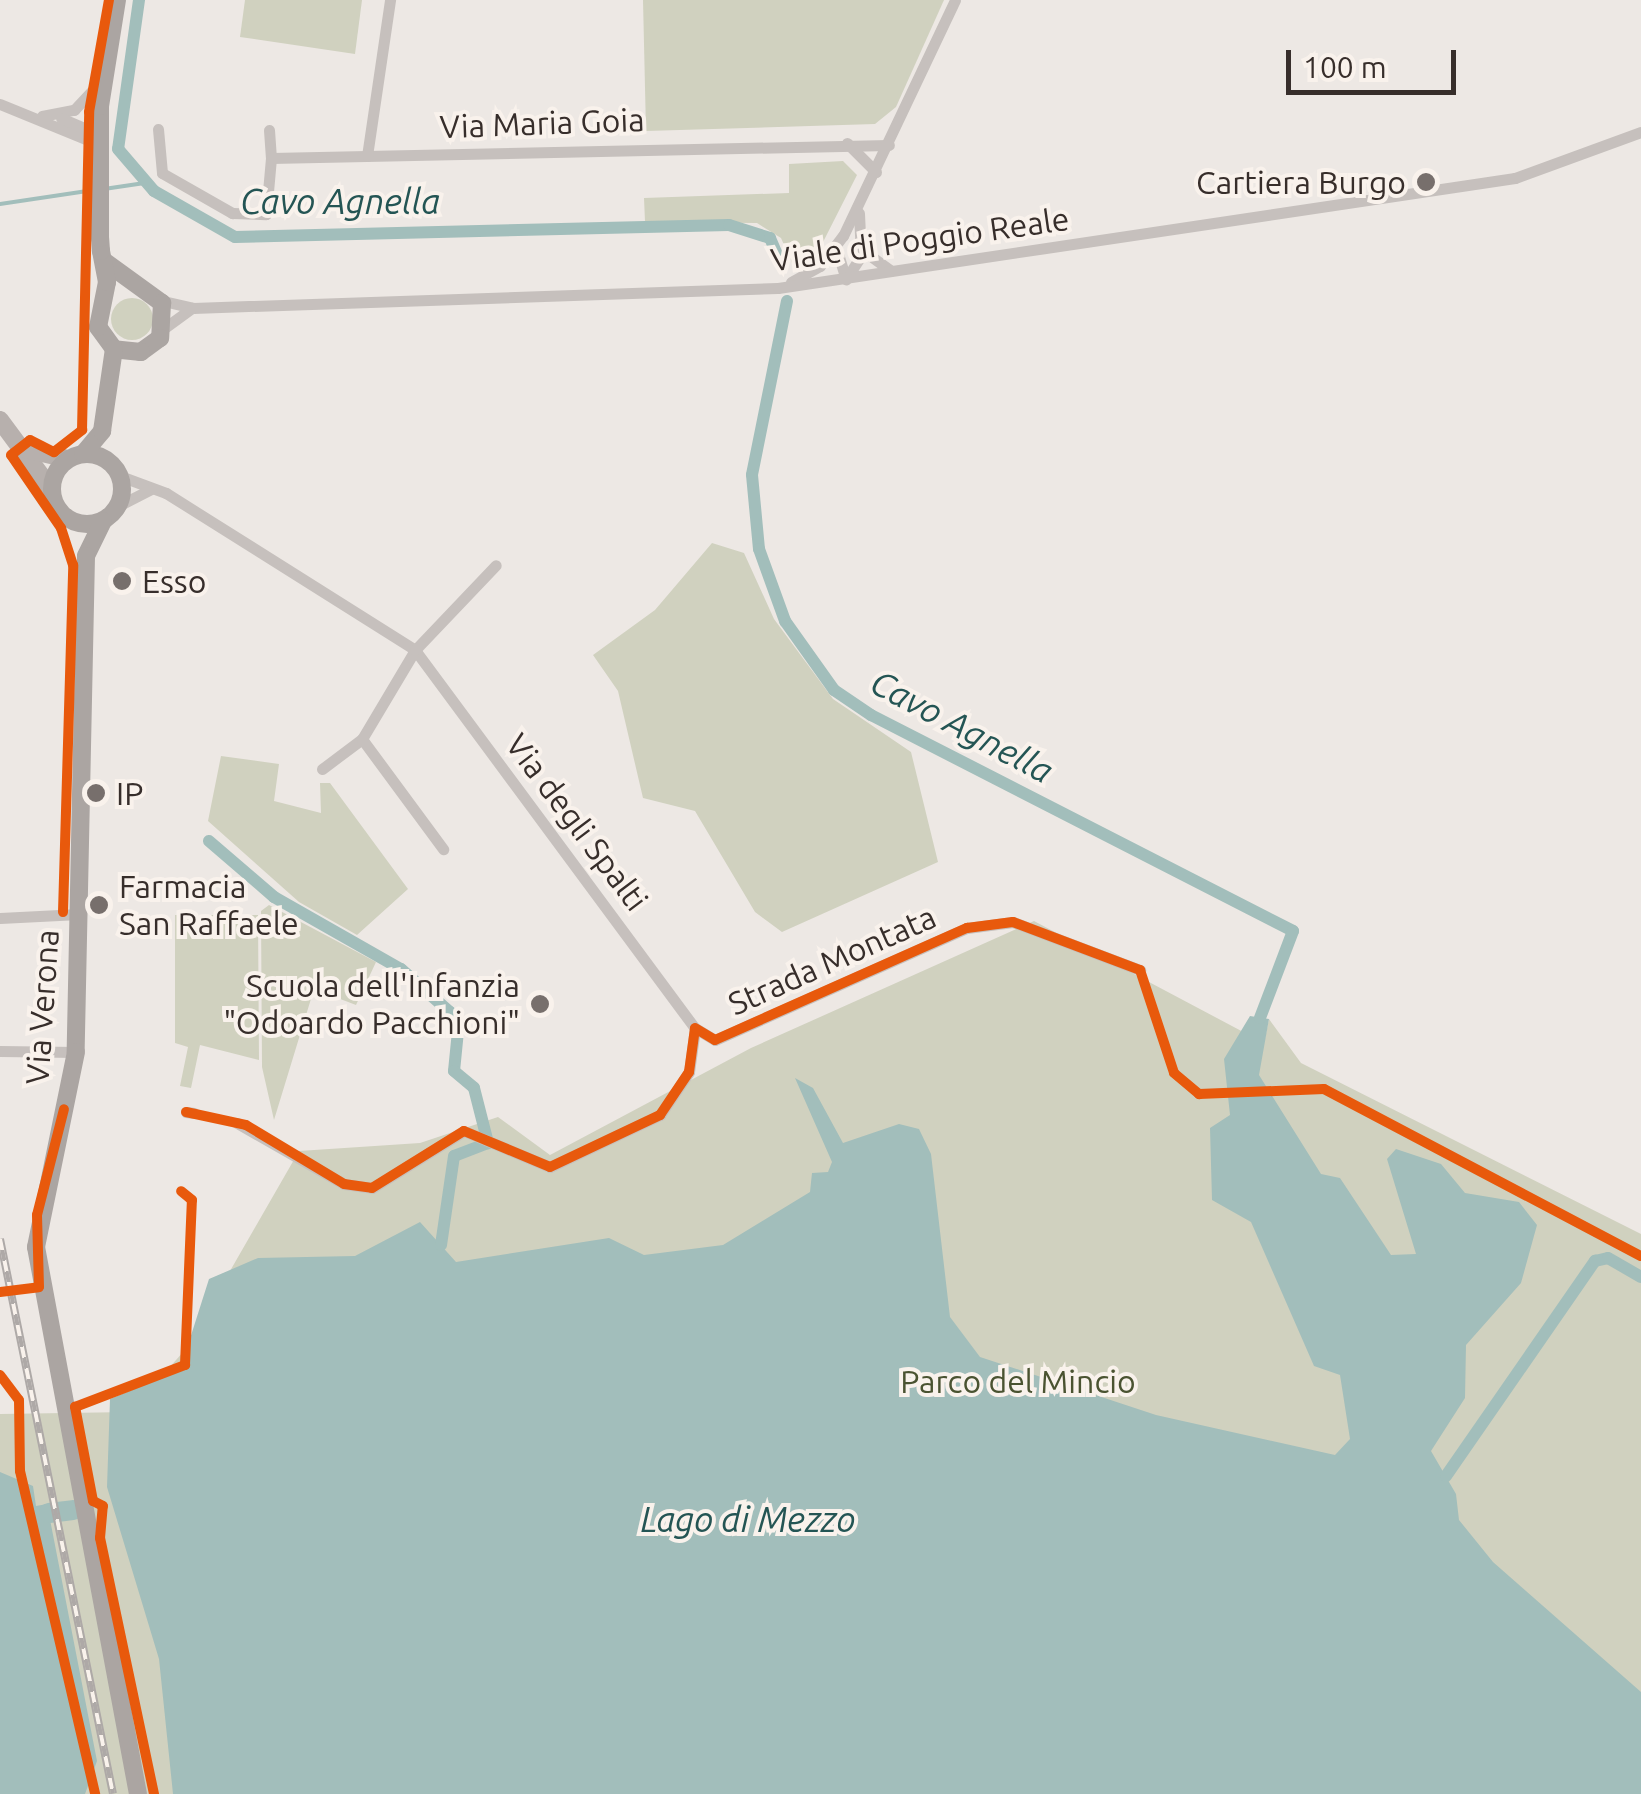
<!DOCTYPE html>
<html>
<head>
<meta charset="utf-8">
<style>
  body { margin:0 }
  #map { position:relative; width:1641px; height:1794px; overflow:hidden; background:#ede8e4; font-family:Ubuntu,sans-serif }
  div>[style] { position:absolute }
  .green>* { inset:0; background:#d0d1bf }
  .round { border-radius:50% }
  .water>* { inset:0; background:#a2bebb }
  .stream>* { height:4px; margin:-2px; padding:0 2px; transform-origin:2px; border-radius:2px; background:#a2bebb }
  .canal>* { height:12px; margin:-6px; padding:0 6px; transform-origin:6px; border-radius:6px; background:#a2bebb }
  .river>* { height:20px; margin:-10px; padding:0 10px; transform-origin:10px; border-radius:10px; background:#a2bebb }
  .street>* { height:11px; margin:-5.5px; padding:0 5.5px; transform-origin:5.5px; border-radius:5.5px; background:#c6c0bd }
  .secondary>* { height:18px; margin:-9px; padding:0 9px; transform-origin:9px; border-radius:9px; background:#b7b0ad }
  .primary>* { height:18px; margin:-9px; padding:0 9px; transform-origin:9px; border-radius:9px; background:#aba5a2 }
  .primary>.ring { margin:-9px; padding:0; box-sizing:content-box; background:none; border:18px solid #aba5a2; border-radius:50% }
  .rail>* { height:8px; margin-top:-4px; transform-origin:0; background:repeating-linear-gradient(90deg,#f9f2ec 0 11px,#aea9a7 0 22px); box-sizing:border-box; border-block:2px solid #aea9a7 }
  .cycleway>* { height:10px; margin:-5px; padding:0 5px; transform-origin:5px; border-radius:5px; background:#e8590c }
  .dots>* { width:28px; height:28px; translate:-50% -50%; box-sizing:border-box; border:5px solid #f9f2ec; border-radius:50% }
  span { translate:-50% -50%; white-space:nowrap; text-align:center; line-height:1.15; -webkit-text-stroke:8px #f9f2ec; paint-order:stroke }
  .street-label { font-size:32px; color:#372e2b }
  .poi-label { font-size:32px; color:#372e2b }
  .right { translate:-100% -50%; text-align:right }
  .left { translate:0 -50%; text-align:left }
  .park-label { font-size:32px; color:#4a5331 }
  .water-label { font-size:35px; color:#245554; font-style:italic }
  .scale { position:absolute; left:1286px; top:50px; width:170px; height:45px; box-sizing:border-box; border:5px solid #372e2b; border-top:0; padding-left:12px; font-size:30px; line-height:35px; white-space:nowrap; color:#372e2b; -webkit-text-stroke:8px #f9f2ec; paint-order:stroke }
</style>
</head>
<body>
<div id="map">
  <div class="green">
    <div style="clip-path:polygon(245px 0,362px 0,355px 54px,240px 37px)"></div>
    <div style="clip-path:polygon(643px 0,944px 0,896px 107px,875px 124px,646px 131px)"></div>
    <div style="clip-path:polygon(843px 161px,857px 175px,820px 248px,802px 262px,792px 263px,781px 238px,757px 223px,645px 222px,644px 198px,789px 193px,789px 164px)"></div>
    <div class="round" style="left:111px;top:298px;width:42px;height:42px"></div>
    <div style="clip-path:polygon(712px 543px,744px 553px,774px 619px,833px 699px,911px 752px,938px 862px,782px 932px,755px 912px,695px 811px,643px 798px,618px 691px,593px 655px,655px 610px)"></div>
    <div style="clip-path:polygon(221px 756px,279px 764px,274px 801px,321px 813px,320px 783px,330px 783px,408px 889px,357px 935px,299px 902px,208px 821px)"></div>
    <div style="clip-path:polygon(269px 905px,376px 962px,356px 1005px,314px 989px,274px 1120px,262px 1067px,261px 911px)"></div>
    <div style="clip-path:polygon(175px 915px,258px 915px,259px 1060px,200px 1045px,191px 1088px,180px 1086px,188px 1047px,175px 1043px)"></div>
    <div style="clip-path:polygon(1034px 921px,1264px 1043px,1269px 1019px,1301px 1063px,1641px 1234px,1641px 1794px,0 1794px,0 1414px,130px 1412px,184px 1351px,299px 1151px,420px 1143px,498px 1117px,550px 1155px,751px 1048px)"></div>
  </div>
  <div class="water">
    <div style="clip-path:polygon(1250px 1016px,1269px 1019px,1259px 1075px,1321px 1174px,1340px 1178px,1391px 1255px,1416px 1254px,1387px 1159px,1396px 1149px,1441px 1164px,1465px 1193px,1519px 1202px,1537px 1225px,1521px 1283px,1466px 1345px,1465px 1398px,1431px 1451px,1456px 1494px,1459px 1520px,1493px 1562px,1641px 1692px,1641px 1794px,173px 1794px,159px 1659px,107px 1487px,110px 1399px,180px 1370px,209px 1279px,258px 1258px,355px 1256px,420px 1222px,456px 1262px,609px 1238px,644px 1255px,723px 1245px,810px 1192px,812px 1173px,828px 1172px,832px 1162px,795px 1078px,813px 1088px,843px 1143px,899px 1124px,919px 1129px,931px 1154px,950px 1317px,980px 1357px,1156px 1415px,1335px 1455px,1350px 1439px,1340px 1375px,1314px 1366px,1251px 1222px,1212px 1200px,1210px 1128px,1230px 1115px,1224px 1059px)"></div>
    <div style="clip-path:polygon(0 1472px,33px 1486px,36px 1506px,47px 1504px,97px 1761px,85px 1794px,0 1794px)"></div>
  </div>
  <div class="stream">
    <div style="left:104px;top:189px;width:41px;rotate:-8.3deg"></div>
    <div style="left:0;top:204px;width:95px;rotate:-8.5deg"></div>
  </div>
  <div class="canal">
    <div style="left:139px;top:0;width:150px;rotate:98deg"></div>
    <div style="left:118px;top:149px;width:55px;rotate:49.4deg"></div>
    <div style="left:154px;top:191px;width:93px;rotate:29.6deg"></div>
    <div style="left:235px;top:237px;width:494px;rotate:-1.4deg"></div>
    <div style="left:729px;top:225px;width:43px;rotate:17.6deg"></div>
    <div style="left:770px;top:238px;width:28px;rotate:67deg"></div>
    <div style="left:787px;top:301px;width:177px;rotate:101.4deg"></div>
    <div style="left:752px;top:475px;width:74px;rotate:84.6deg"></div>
    <div style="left:759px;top:549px;width:77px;rotate:70.1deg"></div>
    <div style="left:785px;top:621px;width:85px;rotate:54.6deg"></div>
    <div style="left:834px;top:690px;width:45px;rotate:34deg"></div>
    <div style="left:871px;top:715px;width:474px;rotate:27.1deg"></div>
    <div style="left:1293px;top:931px;width:93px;rotate:110.8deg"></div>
    <div style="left:209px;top:841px;width:86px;rotate:40.7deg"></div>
    <div style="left:274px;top:897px;width:146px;rotate:29.6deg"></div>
    <div style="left:401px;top:969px;width:65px;rotate:41.3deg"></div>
    <div style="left:450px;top:1012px;width:21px;rotate:67deg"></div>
    <div style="left:458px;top:1031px;width:40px;rotate:95.7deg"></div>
    <div style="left:454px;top:1071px;width:26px;rotate:40deg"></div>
    <div style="left:474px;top:1088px;width:57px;rotate:75.7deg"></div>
    <div style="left:488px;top:1143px;width:36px;rotate:159deg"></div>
    <div style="left:454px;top:1156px;width:90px;rotate:98.3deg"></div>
    <div style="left:1446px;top:1476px;width:262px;rotate:-55.3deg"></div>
    <div style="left:1595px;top:1261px;width:13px;rotate:-13deg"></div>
    <div style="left:1608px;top:1258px;width:38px;rotate:30deg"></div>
  </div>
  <div class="river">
    <div style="left:49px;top:1513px;width:24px;rotate:-7deg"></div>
  </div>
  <div class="street">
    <div style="left:0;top:104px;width:106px;rotate:22.2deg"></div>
    <div style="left:42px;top:116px;width:33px;rotate:-11deg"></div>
    <div style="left:74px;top:110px;width:38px;rotate:-47deg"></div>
    <div style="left:61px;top:118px;width:40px;rotate:23.4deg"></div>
    <div style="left:158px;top:129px;width:44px;rotate:84.8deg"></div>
    <div style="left:162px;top:173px;width:81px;rotate:29.7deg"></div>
    <div style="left:232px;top:213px;width:34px;rotate:2deg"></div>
    <div style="left:266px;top:214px;width:56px;rotate:-84.9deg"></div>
    <div style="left:269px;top:130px;width:28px;rotate:86deg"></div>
    <div style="left:271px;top:158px;width:618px;rotate:-1.21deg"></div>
    <div style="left:847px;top:143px;width:41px;rotate:45deg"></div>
    <div style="left:367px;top:156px;width:158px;rotate:-81.6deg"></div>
    <div style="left:836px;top:247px;width:34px;rotate:73deg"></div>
    <div style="left:861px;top:249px;width:37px;rotate:36deg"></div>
    <div style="left:846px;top:279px;width:27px;rotate:-57deg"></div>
    <div style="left:861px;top:256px;width:43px;rotate:-92.7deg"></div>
    <div style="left:791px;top:282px;width:33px;rotate:-29deg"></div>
    <div style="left:820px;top:266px;width:38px;rotate:-53deg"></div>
    <div style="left:843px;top:236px;width:261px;rotate:-64.6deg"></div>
    <div style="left:159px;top:300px;width:35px;rotate:13deg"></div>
    <div style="left:193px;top:308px;width:585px;rotate:-1.96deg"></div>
    <div style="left:778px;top:288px;width:745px;rotate:-8.49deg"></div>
    <div style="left:1515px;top:178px;width:134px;rotate:-20.1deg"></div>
    <div style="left:163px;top:329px;width:36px;rotate:-36deg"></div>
    <div style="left:120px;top:476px;width:49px;rotate:20.3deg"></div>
    <div style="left:166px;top:493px;width:294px;rotate:32.2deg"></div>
    <div style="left:415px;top:650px;width:470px;rotate:53.5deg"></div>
    <div style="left:118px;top:506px;width:37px;rotate:-27deg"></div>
    <div style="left:362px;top:739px;width:137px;rotate:53.6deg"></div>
    <div style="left:322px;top:769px;width:50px;rotate:-36.9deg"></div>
    <div style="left:362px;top:739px;width:104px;rotate:-59.2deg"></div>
    <div style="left:415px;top:650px;width:117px;rotate:-46.4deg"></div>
    <div style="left:0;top:918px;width:79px;rotate:-2.9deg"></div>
    <div style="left:0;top:1051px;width:76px;rotate:0.8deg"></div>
    <div style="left:186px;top:1112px;width:8px;rotate:7deg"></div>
    <div style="left:237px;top:1123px;width:123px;rotate:29.7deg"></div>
    <div style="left:344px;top:1184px;width:28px;rotate:8deg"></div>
    <div style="left:372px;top:1188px;width:108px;rotate:-31.8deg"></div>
    <div style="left:464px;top:1131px;width:93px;rotate:22.7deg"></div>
    <div style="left:550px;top:1167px;width:122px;rotate:-25.3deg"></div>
    <div style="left:660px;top:1115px;width:52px;rotate:-56deg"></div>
    <div style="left:689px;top:1072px;width:44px;rotate:-82.2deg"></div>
    <div style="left:695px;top:1028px;width:23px;rotate:31deg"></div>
    <div style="left:715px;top:1040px;width:276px;rotate:-24deg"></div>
    <div style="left:967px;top:928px;width:46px;rotate:-7.4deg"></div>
    <div style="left:1013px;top:922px;width:136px;rotate:20.7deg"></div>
  </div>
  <div class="secondary">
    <div style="left:0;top:420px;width:86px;rotate:53.5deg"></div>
    <div style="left:21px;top:448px;width:48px;rotate:13.2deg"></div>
  </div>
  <div class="primary">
    <div style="left:104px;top:261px;width:72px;rotate:35.9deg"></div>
    <div style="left:162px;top:303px;width:35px;rotate:93deg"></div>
    <div style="left:160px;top:338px;width:24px;rotate:144deg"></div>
    <div style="left:141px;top:352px;width:27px;rotate:-174deg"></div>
    <div style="left:114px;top:349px;width:27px;rotate:-126deg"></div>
    <div style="left:98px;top:327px;width:46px;rotate:-78.7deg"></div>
    <div style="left:107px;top:282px;width:32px;rotate:-101deg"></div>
    <div style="left:101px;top:251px;width:13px;rotate:-94deg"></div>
    <div style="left:100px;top:238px;width:132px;rotate:-90deg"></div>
    <div style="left:100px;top:106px;width:107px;rotate:-80.9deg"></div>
    <div class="ring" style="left:52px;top:454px;width:52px;height:52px"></div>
    <div style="left:83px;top:454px;width:30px;rotate:-50deg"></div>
    <div style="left:102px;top:431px;width:83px;rotate:-81.7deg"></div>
    <div style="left:103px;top:521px;width:39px;rotate:116deg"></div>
    <div style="left:86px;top:556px;width:496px;rotate:91.2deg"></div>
    <div style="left:76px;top:1052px;width:199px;rotate:101.6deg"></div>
    <div style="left:36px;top:1247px;width:556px;rotate:79.44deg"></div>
  </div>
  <div class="rail">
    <div style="left:0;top:1239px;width:566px;rotate:78.49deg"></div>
  </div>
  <div class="cycleway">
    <div style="left:63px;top:912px;width:347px;rotate:-88.3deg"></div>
    <div style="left:73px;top:565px;width:39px;rotate:-108deg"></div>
    <div style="left:61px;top:528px;width:88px;rotate:-124.4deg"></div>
    <div style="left:11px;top:455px;width:24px;rotate:-38deg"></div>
    <div style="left:30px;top:440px;width:27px;rotate:27deg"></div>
    <div style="left:54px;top:452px;width:36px;rotate:-38deg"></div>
    <div style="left:82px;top:430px;width:318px;rotate:-88.7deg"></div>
    <div style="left:89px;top:112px;width:114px;rotate:-79.9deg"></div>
    <div style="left:186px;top:1112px;width:61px;rotate:12.2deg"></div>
    <div style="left:246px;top:1125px;width:114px;rotate:31deg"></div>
    <div style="left:344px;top:1184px;width:28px;rotate:8deg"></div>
    <div style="left:372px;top:1188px;width:108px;rotate:-31.8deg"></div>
    <div style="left:464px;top:1131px;width:93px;rotate:22.7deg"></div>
    <div style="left:550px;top:1167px;width:122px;rotate:-25.3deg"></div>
    <div style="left:660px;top:1115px;width:52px;rotate:-56deg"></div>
    <div style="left:689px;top:1072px;width:44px;rotate:-82.2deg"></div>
    <div style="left:695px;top:1028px;width:23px;rotate:31deg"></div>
    <div style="left:715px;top:1040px;width:276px;rotate:-24deg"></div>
    <div style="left:967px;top:928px;width:46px;rotate:-7.4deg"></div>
    <div style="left:1013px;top:922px;width:136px;rotate:20.7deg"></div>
    <div style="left:1140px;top:970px;width:108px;rotate:71.7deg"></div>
    <div style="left:1174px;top:1073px;width:33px;rotate:40deg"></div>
    <div style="left:1199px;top:1094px;width:125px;rotate:-2.3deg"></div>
    <div style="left:1324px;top:1089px;width:358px;rotate:27.8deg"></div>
    <div style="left:0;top:1292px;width:39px;rotate:-7deg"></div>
    <div style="left:39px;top:1287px;width:72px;rotate:-91.6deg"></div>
    <div style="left:37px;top:1215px;width:109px;rotate:-75.7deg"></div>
    <div style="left:0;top:1375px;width:31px;rotate:53deg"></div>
    <div style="left:19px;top:1400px;width:71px;rotate:89.2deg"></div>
    <div style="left:20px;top:1471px;width:332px;rotate:76.9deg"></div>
    <div style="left:154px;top:1794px;width:262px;rotate:-101.9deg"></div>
    <div style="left:100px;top:1538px;width:32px;rotate:-85deg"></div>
    <div style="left:103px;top:1506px;width:11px;rotate:-153deg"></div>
    <div style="left:93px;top:1501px;width:96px;rotate:-100.8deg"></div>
    <div style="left:75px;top:1407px;width:118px;rotate:-20.9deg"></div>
    <div style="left:185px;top:1365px;width:165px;rotate:-87.6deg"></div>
    <div style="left:192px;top:1200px;width:14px;rotate:-141deg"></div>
  </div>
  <div class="dots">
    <div style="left:1426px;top:182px;background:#776f6c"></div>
    <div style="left:122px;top:581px;background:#776f6c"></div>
    <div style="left:96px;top:793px;background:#776f6c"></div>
    <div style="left:99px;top:905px;background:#776f6c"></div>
    <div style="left:540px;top:1004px;background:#776f6c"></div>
  </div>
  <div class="street-label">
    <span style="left:542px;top:123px;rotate:-2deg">Via Maria Goia</span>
    <span style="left:920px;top:239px;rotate:-8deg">Viale di Poggio Reale</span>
    <span style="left:577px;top:822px;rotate:53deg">Via degli Spalti</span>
    <span style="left:832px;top:960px;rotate:-24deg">Strada Montata</span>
    <span style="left:42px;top:1007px;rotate:-86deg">Via Verona</span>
  </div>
  <div class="poi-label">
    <span class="right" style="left:1406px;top:182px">Cartiera Burgo</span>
    <span class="left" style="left:142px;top:581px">Esso</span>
    <span class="left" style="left:116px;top:793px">IP</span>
    <span class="left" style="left:119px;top:905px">Farmacia<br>San Raffaele</span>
    <span class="right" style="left:520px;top:1004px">Scuola dell'Infanzia<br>"Odoardo Pacchioni"</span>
  </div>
  <div class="park-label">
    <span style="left:1018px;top:1381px">Parco del Mincio</span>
  </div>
  <div class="water-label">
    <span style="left:340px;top:201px">Cavo Agnella</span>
    <span style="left:962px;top:726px;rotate:28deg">Cavo Agnella</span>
    <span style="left:748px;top:1519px">Lago di Mezzo</span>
  </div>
  <div class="scale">100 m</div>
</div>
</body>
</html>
